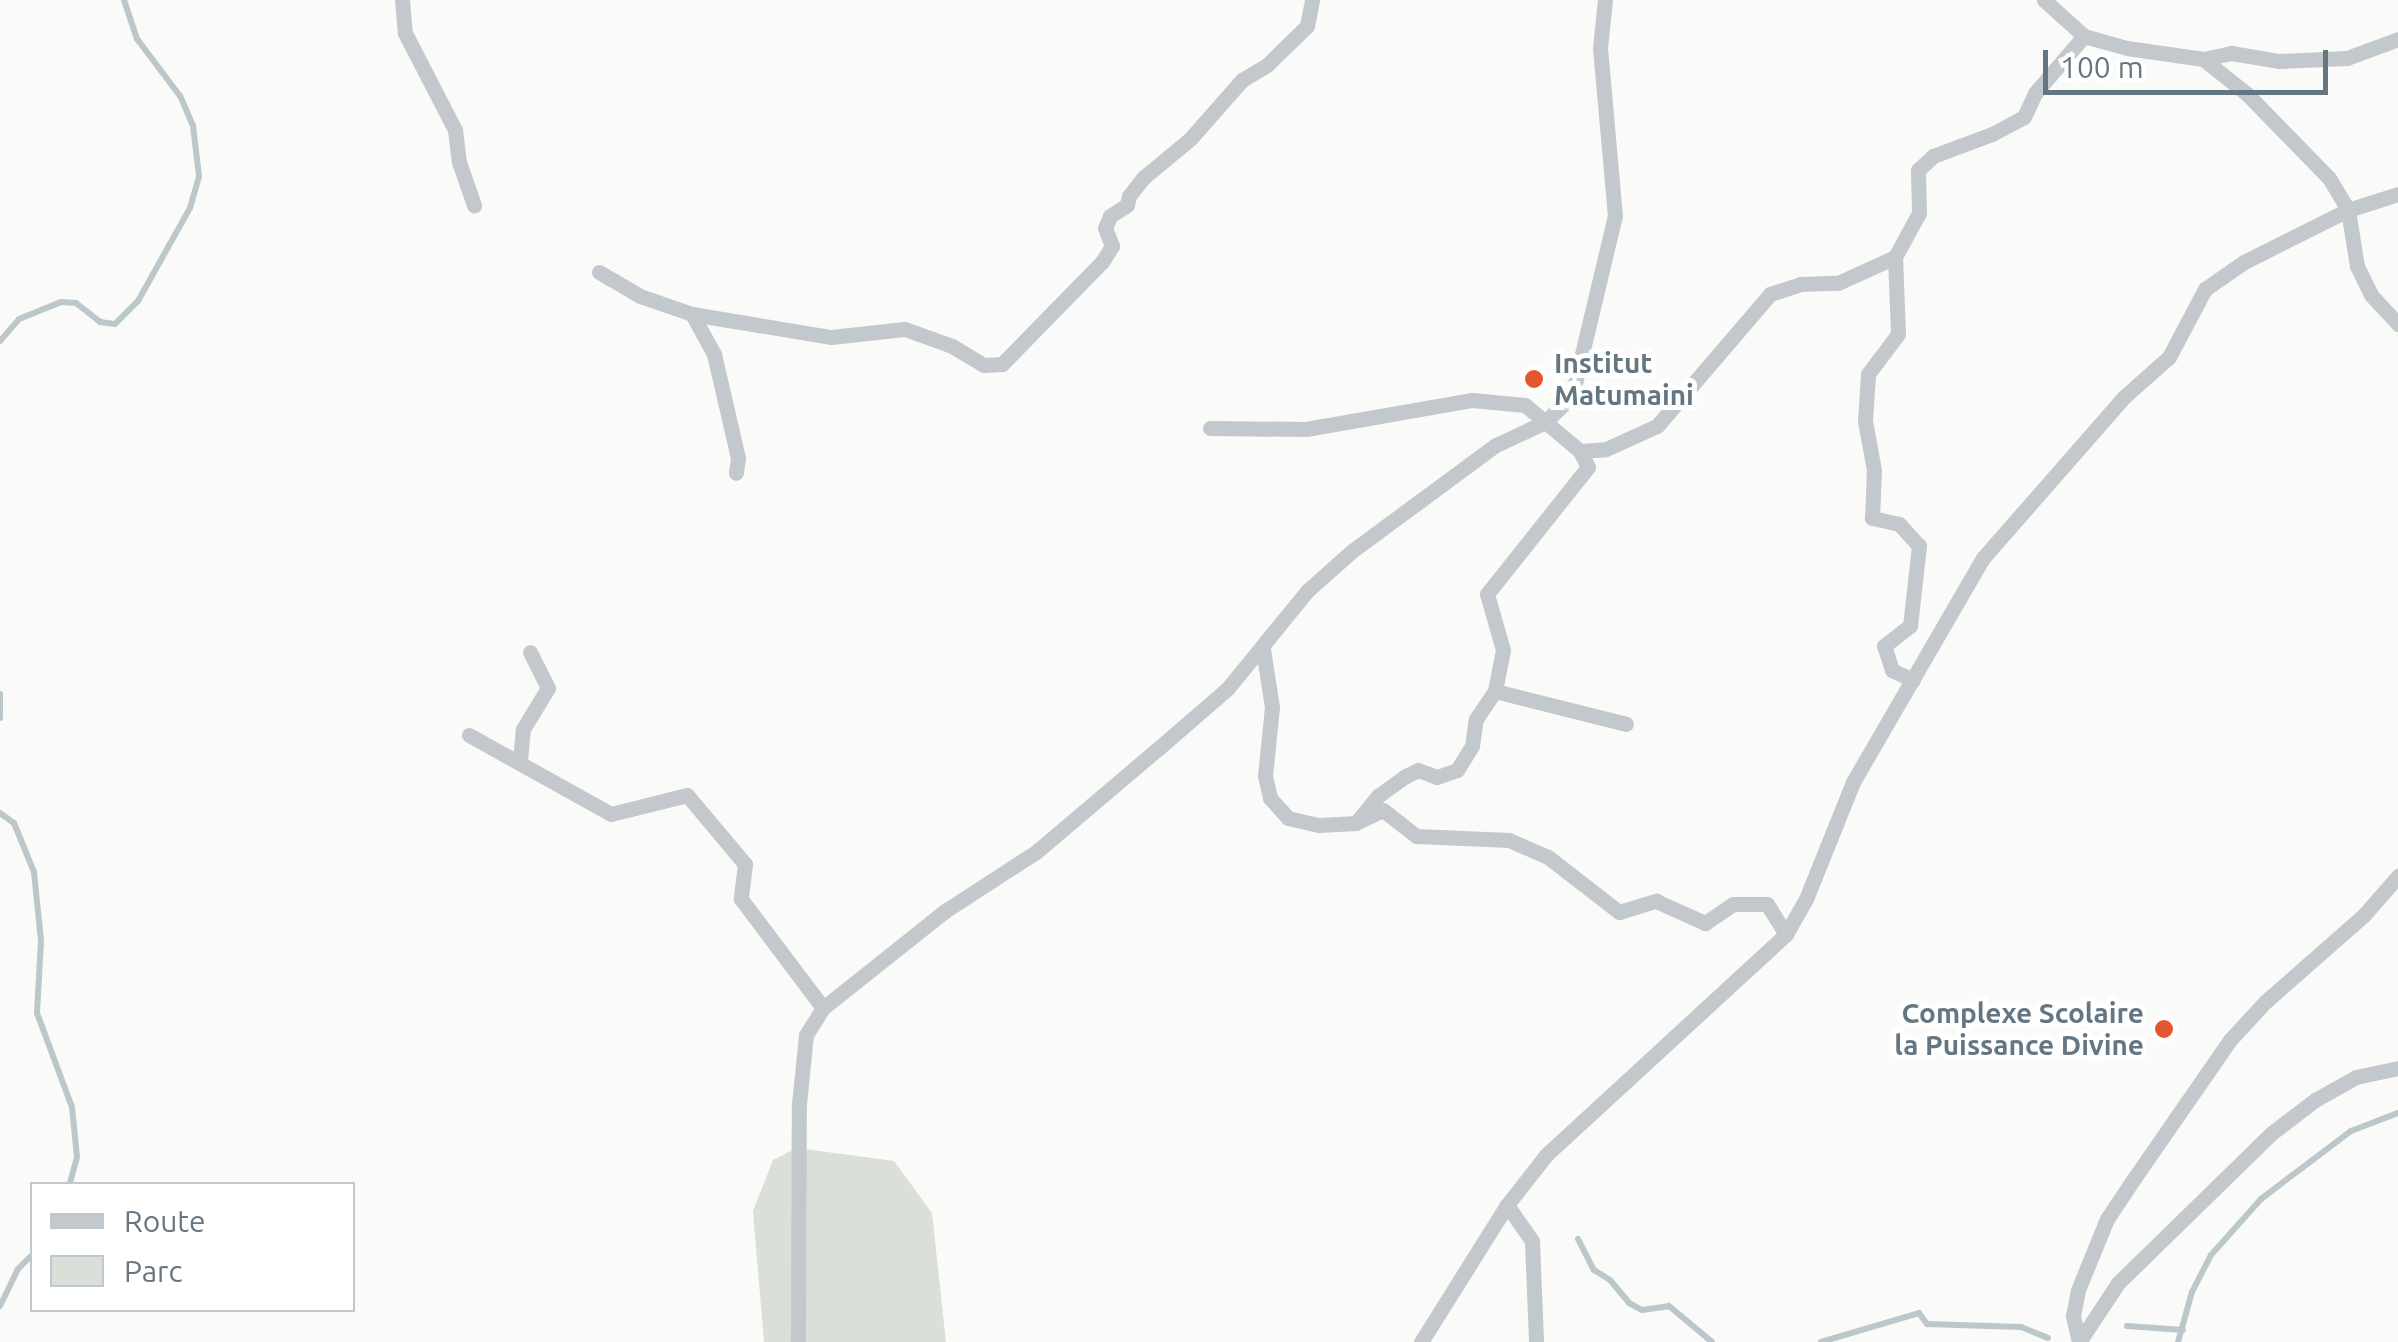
<!DOCTYPE html>
<html>
<head>
<meta charset="utf-8">
<style>
  body { margin:0 }
  #map { position:relative; width:2398px; height:1342px; overflow:hidden; background:#fafaf8; font-family:Ubuntu,sans-serif }
  div>[style] { position:absolute }
  .green>* { inset:0; background:#dadfd7 }
  .stream>* { height:6px; margin:-3px; padding:0 3px; transform-origin:3px; border-radius:3px; background:#bbc7cb }
  .street>* { height:15px; margin:-7.5px; padding:0 7.5px; transform-origin:7.5px; border-radius:7.5px; background:#c3c8cc }
  .dots>* { width:28px; height:28px; translate:-50% -50%; box-sizing:border-box; border:5px solid #fff; border-radius:50% }
  span { translate:-50% -50%; white-space:nowrap; text-align:center; line-height:1.15; -webkit-text-stroke:10px #fff; paint-order:stroke }
  .poi-label { font-size:28px; color:#657683; font-weight:700 }
  .left { translate:0 -50%; text-align:left }
  .right { translate:-100% -50%; text-align:right }
  .legend { position:absolute; left:30px; top:1182px; width:325px; height:130px; box-sizing:border-box; background:#fff; border:2px solid #c1c8cd; margin:0; padding:12px 18px; list-style:none; font-size:30px; color:#657683 }
  .legend li { display:flex; align-items:center; gap:20px; height:50px }
  .legend b { width:50px; border:2px solid #c1c8cd }
  .scale { position:absolute; left:2043px; top:50px; width:285px; height:45px; box-sizing:border-box; border:5px solid #657683; border-top:0; padding-left:12px; font-size:30px; line-height:35px; white-space:nowrap; color:#657683; -webkit-text-stroke:8px #fff; paint-order:stroke }
</style>
</head>
<body>
<div id="map">
  <div class="green">
    <div style="clip-path:polygon(797px 1148px,894px 1161px,932px 1213px,946px 1342px,764px 1342px,753px 1211px,773px 1160px)"></div>
  </div>
  <div class="stream">
    <div style="left:0;top:341px;width:29px;rotate:-49deg"></div>
    <div style="left:19px;top:319px;width:45px;rotate:-22deg"></div>
    <div style="left:61px;top:302px;width:15px;rotate:4deg"></div>
    <div style="left:76px;top:303px;width:31px;rotate:38deg"></div>
    <div style="left:100px;top:322px;width:15px;rotate:8deg"></div>
    <div style="left:115px;top:324px;width:33px;rotate:-45deg"></div>
    <div style="left:138px;top:301px;width:107px;rotate:-60.8deg"></div>
    <div style="left:190px;top:208px;width:33px;rotate:-74deg"></div>
    <div style="left:199px;top:176px;width:50px;rotate:-96.8deg"></div>
    <div style="left:193px;top:126px;width:33px;rotate:-113deg"></div>
    <div style="left:180px;top:96px;width:71px;rotate:-127deg"></div>
    <div style="left:137px;top:39px;width:41px;rotate:-108.4deg"></div>
    <div style="left:0;top:694px;width:24px;rotate:90deg"></div>
    <div style="left:0;top:813px;width:17px;rotate:36deg"></div>
    <div style="left:14px;top:823px;width:53px;rotate:67.8deg"></div>
    <div style="left:34px;top:872px;width:69px;rotate:84.2deg"></div>
    <div style="left:41px;top:941px;width:72px;rotate:93.2deg"></div>
    <div style="left:37px;top:1013px;width:100px;rotate:69.6deg"></div>
    <div style="left:72px;top:1107px;width:50px;rotate:84.3deg"></div>
    <div style="left:77px;top:1157px;width:28px;rotate:105deg"></div>
    <div style="left:1578px;top:1239px;width:35px;rotate:63deg"></div>
    <div style="left:1594px;top:1270px;width:19px;rotate:32deg"></div>
    <div style="left:1610px;top:1280px;width:30px;rotate:50deg"></div>
    <div style="left:1629px;top:1303px;width:15px;rotate:28deg"></div>
    <div style="left:1642px;top:1310px;width:27px;rotate:-8deg"></div>
    <div style="left:1669px;top:1306px;width:56px;rotate:39.9deg"></div>
    <div style="left:0;top:1306px;width:41px;rotate:-64.1deg"></div>
    <div style="left:18px;top:1269px;width:20px;rotate:-45deg"></div>
    <div style="left:2127px;top:1326px;width:56px;rotate:4.1deg"></div>
    <div style="left:1821px;top:1342px;width:102px;rotate:-16.5deg"></div>
    <div style="left:1919px;top:1313px;width:14px;rotate:54deg"></div>
    <div style="left:1927px;top:1324px;width:94px;rotate:1.8deg"></div>
    <div style="left:2021px;top:1327px;width:29px;rotate:22deg"></div>
    <div style="left:2178px;top:1342px;width:52px;rotate:-74.4deg"></div>
    <div style="left:2192px;top:1292px;width:42px;rotate:-62.8deg"></div>
    <div style="left:2211px;top:1255px;width:75px;rotate:-48.2deg"></div>
    <div style="left:2261px;top:1199px;width:113px;rotate:-37.1deg"></div>
    <div style="left:2351px;top:1131px;width:50px;rotate:-21deg"></div>
  </div>
  <div class="street">
    <div style="left:402px;top:0;width:33px;rotate:85deg"></div>
    <div style="left:405px;top:33px;width:109px;rotate:62.7deg"></div>
    <div style="left:455px;top:130px;width:32px;rotate:83deg"></div>
    <div style="left:459px;top:162px;width:46px;rotate:70.8deg"></div>
    <div style="left:2044px;top:0;width:54px;rotate:42deg"></div>
    <div style="left:2084px;top:36px;width:45px;rotate:15.6deg"></div>
    <div style="left:2127px;top:48px;width:77px;rotate:8.2deg"></div>
    <div style="left:2203px;top:59px;width:56px;rotate:38.5deg"></div>
    <div style="left:2247px;top:94px;width:117px;rotate:45.7deg"></div>
    <div style="left:2329px;top:178px;width:37px;rotate:59deg"></div>
    <div style="left:2348px;top:210px;width:57px;rotate:80.9deg"></div>
    <div style="left:2357px;top:266px;width:32px;rotate:64deg"></div>
    <div style="left:2371px;top:295px;width:40px;rotate:47deg"></div>
    <div style="left:2203px;top:59px;width:29px;rotate:-12deg"></div>
    <div style="left:2231px;top:53px;width:49px;rotate:9.5deg"></div>
    <div style="left:2279px;top:61px;width:68px;rotate:-2.5deg"></div>
    <div style="left:2347px;top:58px;width:54px;rotate:-20.4deg"></div>
    <div style="left:599px;top:272px;width:48px;rotate:30.3deg"></div>
    <div style="left:640px;top:296px;width:55px;rotate:19.1deg"></div>
    <div style="left:692px;top:314px;width:46px;rotate:61.2deg"></div>
    <div style="left:714px;top:354px;width:107px;rotate:77deg"></div>
    <div style="left:738px;top:458px;width:15px;rotate:98deg"></div>
    <div style="left:692px;top:314px;width:141px;rotate:9.4deg"></div>
    <div style="left:831px;top:337px;width:74px;rotate:-6.2deg"></div>
    <div style="left:905px;top:329px;width:50px;rotate:19.9deg"></div>
    <div style="left:952px;top:346px;width:37px;rotate:31deg"></div>
    <div style="left:984px;top:365px;width:18px;rotate:-3deg"></div>
    <div style="left:1002px;top:364px;width:143px;rotate:-45.6deg"></div>
    <div style="left:1102px;top:262px;width:19px;rotate:-58deg"></div>
    <div style="left:1112px;top:246px;width:19px;rotate:-111deg"></div>
    <div style="left:1105px;top:228px;width:13px;rotate:-67deg"></div>
    <div style="left:1110px;top:216px;width:20px;rotate:-33deg"></div>
    <div style="left:1127px;top:205px;width:9px;rotate:-77deg"></div>
    <div style="left:1129px;top:196px;width:23px;rotate:-52deg"></div>
    <div style="left:1143px;top:178px;width:61px;rotate:-39.7deg"></div>
    <div style="left:1190px;top:139px;width:79px;rotate:-48.6deg"></div>
    <div style="left:1242px;top:80px;width:29px;rotate:-31deg"></div>
    <div style="left:1267px;top:65px;width:56px;rotate:-44.3deg"></div>
    <div style="left:1307px;top:26px;width:26px;rotate:-79deg"></div>
    <div style="left:1210px;top:428px;width:96px;rotate:0.6deg"></div>
    <div style="left:1306px;top:429px;width:169px;rotate:-9.9deg"></div>
    <div style="left:1472px;top:400px;width:53px;rotate:5.4deg"></div>
    <div style="left:1525px;top:405px;width:72px;rotate:39.9deg"></div>
    <div style="left:1580px;top:451px;width:26px;rotate:-4deg"></div>
    <div style="left:1606px;top:449px;width:56px;rotate:-24.3deg"></div>
    <div style="left:1657px;top:426px;width:174px;rotate:-49.4deg"></div>
    <div style="left:1770px;top:294px;width:32px;rotate:-18deg"></div>
    <div style="left:1800px;top:284px;width:38px;rotate:-2deg"></div>
    <div style="left:1838px;top:283px;width:63px;rotate:-24.5deg"></div>
    <div style="left:1263px;top:649px;width:59px;rotate:81.2deg"></div>
    <div style="left:1272px;top:707px;width:69px;rotate:95.8deg"></div>
    <div style="left:1265px;top:776px;width:23px;rotate:77deg"></div>
    <div style="left:1270px;top:798px;width:27px;rotate:48deg"></div>
    <div style="left:1288px;top:818px;width:32px;rotate:13deg"></div>
    <div style="left:1319px;top:825px;width:37px;rotate:-3deg"></div>
    <div style="left:1356px;top:823px;width:35px;rotate:-51deg"></div>
    <div style="left:1378px;top:796px;width:34px;rotate:-36deg"></div>
    <div style="left:1406px;top:776px;width:13px;rotate:-27deg"></div>
    <div style="left:1418px;top:770px;width:20px;rotate:20deg"></div>
    <div style="left:1437px;top:777px;width:21px;rotate:-19deg"></div>
    <div style="left:1457px;top:770px;width:28px;rotate:-58deg"></div>
    <div style="left:1472px;top:746px;width:27px;rotate:-82deg"></div>
    <div style="left:1476px;top:719px;width:34px;rotate:-56deg"></div>
    <div style="left:1495px;top:691px;width:42px;rotate:-79deg"></div>
    <div style="left:1503px;top:650px;width:58px;rotate:-105.9deg"></div>
    <div style="left:1487px;top:594px;width:162px;rotate:-51.5deg"></div>
    <div style="left:1588px;top:467px;width:18px;rotate:-117deg"></div>
    <div style="left:1913px;top:680px;width:23px;rotate:-155deg"></div>
    <div style="left:1892px;top:670px;width:25px;rotate:-108deg"></div>
    <div style="left:1884px;top:646px;width:33px;rotate:-38deg"></div>
    <div style="left:1910px;top:626px;width:81px;rotate:-83.6deg"></div>
    <div style="left:1919px;top:546px;width:30px;rotate:-132deg"></div>
    <div style="left:1899px;top:524px;width:28px;rotate:-167deg"></div>
    <div style="left:1872px;top:518px;width:48px;rotate:-87.6deg"></div>
    <div style="left:1874px;top:470px;width:50px;rotate:-100.4deg"></div>
    <div style="left:1865px;top:421px;width:47px;rotate:-86.3deg"></div>
    <div style="left:1868px;top:374px;width:50px;rotate:-53.1deg"></div>
    <div style="left:1898px;top:334px;width:77px;rotate:-92.2deg"></div>
    <div style="left:1895px;top:257px;width:50px;rotate:-61.4deg"></div>
    <div style="left:1919px;top:213px;width:43px;rotate:-91.3deg"></div>
    <div style="left:1918px;top:170px;width:21px;rotate:-43deg"></div>
    <div style="left:1933px;top:156px;width:63px;rotate:-20.4deg"></div>
    <div style="left:1992px;top:134px;width:36px;rotate:-28deg"></div>
    <div style="left:2024px;top:117px;width:26px;rotate:-65deg"></div>
    <div style="left:2035px;top:93px;width:75px;rotate:-49.3deg"></div>
    <div style="left:1495px;top:691px;width:135px;rotate:14.1deg"></div>
    <div style="left:469px;top:735px;width:162px;rotate:29.1deg"></div>
    <div style="left:611px;top:814px;width:78px;rotate:-14deg"></div>
    <div style="left:687px;top:795px;width:90px;rotate:50deg"></div>
    <div style="left:745px;top:864px;width:35px;rotate:97deg"></div>
    <div style="left:741px;top:899px;width:136px;rotate:53deg"></div>
    <div style="left:520px;top:761px;width:32px;rotate:-85deg"></div>
    <div style="left:523px;top:729px;width:48px;rotate:-58.6deg"></div>
    <div style="left:548px;top:688px;width:40px;rotate:-116.6deg"></div>
    <div style="left:1360px;top:821px;width:25px;rotate:-26deg"></div>
    <div style="left:1383px;top:810px;width:42px;rotate:38.2deg"></div>
    <div style="left:1416px;top:836px;width:93px;rotate:2.5deg"></div>
    <div style="left:1509px;top:840px;width:43px;rotate:23.6deg"></div>
    <div style="left:1548px;top:857px;width:90px;rotate:37.8deg"></div>
    <div style="left:1619px;top:912px;width:39px;rotate:-17deg"></div>
    <div style="left:1656px;top:901px;width:54px;rotate:24.2deg"></div>
    <div style="left:1705px;top:923px;width:34px;rotate:-34deg"></div>
    <div style="left:1733px;top:904px;width:34px"></div>
    <div style="left:1767px;top:904px;width:36px;rotate:58deg"></div>
    <div style="left:1507px;top:1205px;width:44px;rotate:55.2deg"></div>
    <div style="left:1532px;top:1241px;width:101px;rotate:87.7deg"></div>
    <div style="left:798px;top:1342px;width:238px;rotate:-89.8deg"></div>
    <div style="left:799px;top:1104px;width:69px;rotate:-84.2deg"></div>
    <div style="left:806px;top:1035px;width:32px;rotate:-58deg"></div>
    <div style="left:823px;top:1008px;width:156px;rotate:-38.5deg"></div>
    <div style="left:945px;top:911px;width:108px;rotate:-33deg"></div>
    <div style="left:1036px;top:852px;width:162px;rotate:-40.3deg"></div>
    <div style="left:1160px;top:747px;width:90px;rotate:-40.9deg"></div>
    <div style="left:1228px;top:688px;width:125px;rotate:-50.8deg"></div>
    <div style="left:1307px;top:591px;width:60px;rotate:-41.6deg"></div>
    <div style="left:1352px;top:551px;width:179px;rotate:-36.4deg"></div>
    <div style="left:1496px;top:445px;width:54px;rotate:-25.1deg"></div>
    <div style="left:1545px;top:422px;width:37px;rotate:-44deg"></div>
    <div style="left:1572px;top:396px;width:185px;rotate:-76.6deg"></div>
    <div style="left:1615px;top:216px;width:169px;rotate:-95.1deg"></div>
    <div style="left:1600px;top:48px;width:48px;rotate:-84.1deg"></div>
    <div style="left:1421px;top:1342px;width:162px;rotate:-57.9deg"></div>
    <div style="left:1507px;top:1205px;width:63px;rotate:-52deg"></div>
    <div style="left:1546px;top:1155px;width:326px;rotate:-42.6deg"></div>
    <div style="left:1786px;top:934px;width:40px;rotate:-60.3deg"></div>
    <div style="left:1806px;top:899px;width:126px;rotate:-68.1deg"></div>
    <div style="left:1853px;top:782px;width:259px;rotate:-59.9deg"></div>
    <div style="left:1983px;top:558px;width:214px;rotate:-48.8deg"></div>
    <div style="left:2124px;top:397px;width:60px;rotate:-41.6deg"></div>
    <div style="left:2169px;top:357px;width:77px;rotate:-62.1deg"></div>
    <div style="left:2205px;top:289px;width:47px;rotate:-34.7deg"></div>
    <div style="left:2244px;top:262px;width:116px;rotate:-26.6deg"></div>
    <div style="left:2348px;top:210px;width:52px;rotate:-17.7deg"></div>
    <div style="left:2079px;top:1342px;width:27px;rotate:-103deg"></div>
    <div style="left:2073px;top:1316px;width:26px;rotate:-79deg"></div>
    <div style="left:2078px;top:1290px;width:77px;rotate:-67.8deg"></div>
    <div style="left:2107px;top:1219px;width:47px;rotate:-56.3deg"></div>
    <div style="left:2133px;top:1180px;width:170px;rotate:-55.3deg"></div>
    <div style="left:2230px;top:1040px;width:52px;rotate:-47.4deg"></div>
    <div style="left:2265px;top:1002px;width:132px;rotate:-41.3deg"></div>
    <div style="left:2364px;top:915px;width:52px;rotate:-48.9deg"></div>
    <div style="left:2079px;top:1342px;width:71px;rotate:-56.5deg"></div>
    <div style="left:2118px;top:1283px;width:216px;rotate:-44.3deg"></div>
    <div style="left:2273px;top:1132px;width:53px;rotate:-37.3deg"></div>
    <div style="left:2315px;top:1100px;width:47px;rotate:-29.3deg"></div>
    <div style="left:2356px;top:1077px;width:43px;rotate:-12.1deg"></div>
  </div>
  <div class="dots">
    <div style="left:1534px;top:379px;background:#e4572e"></div>
    <div style="left:2164px;top:1029px;background:#e4572e"></div>
  </div>
  <div class="poi-label">
    <span class="left" style="left:1554px;top:379px">Institut<br>Matumaini</span>
    <span class="right" style="left:2144px;top:1029px">Complexe Scolaire<br>la Puissance Divine</span>
  </div>
  <ul class="legend">
  <li><b style="height:12px;background:#c3c8cc"></b>Route</li>
  <li><b style="height:28px;background:#dadfd7"></b>Parc</li>
  </ul>
  <div class="scale">100 m</div>
</div>
</body>
</html>
